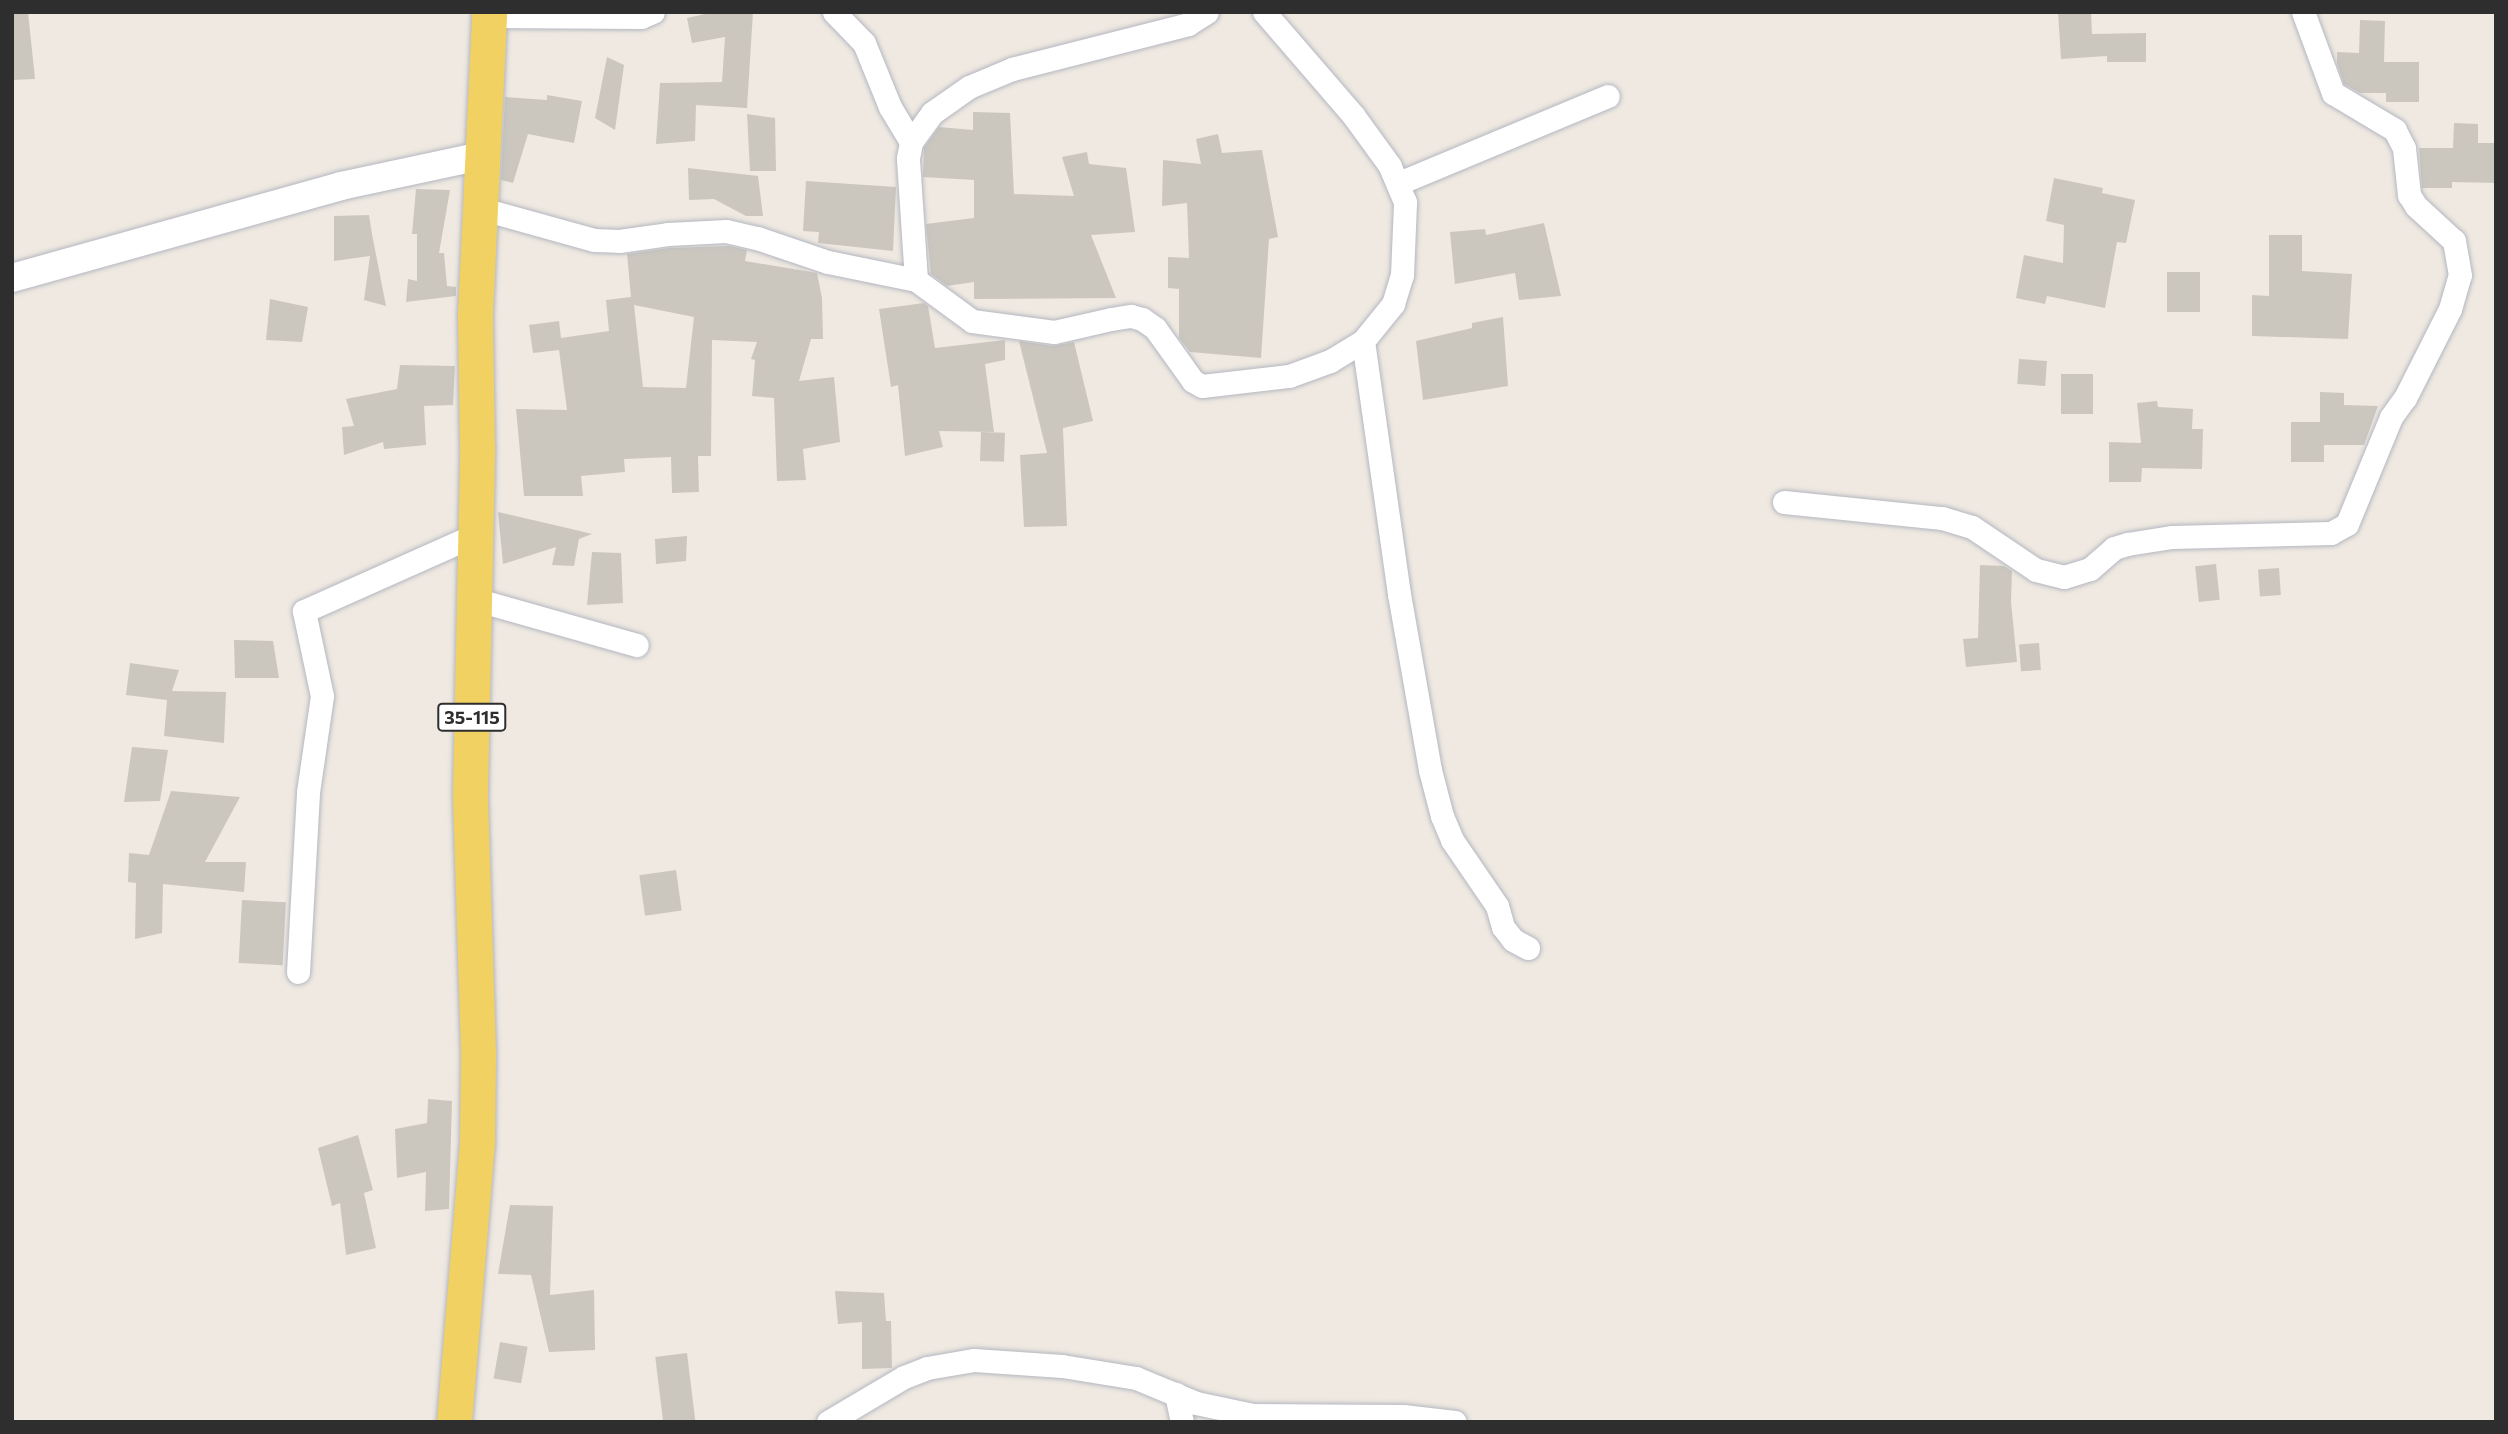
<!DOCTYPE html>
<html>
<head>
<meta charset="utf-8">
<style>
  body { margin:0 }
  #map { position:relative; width:2508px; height:1434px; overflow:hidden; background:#efe9e1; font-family:Commissioner,sans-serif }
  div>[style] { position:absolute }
  .building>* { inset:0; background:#cbc7bf; transform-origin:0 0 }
  .roads { filter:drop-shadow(0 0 2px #b4b7c1) drop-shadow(0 0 2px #b4b7c1) }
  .minor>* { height:23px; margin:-11.5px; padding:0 11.5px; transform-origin:11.5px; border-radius:11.5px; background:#fff }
  .tertiary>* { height:28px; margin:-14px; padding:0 14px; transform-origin:14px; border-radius:14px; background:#fff }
  .primary>* { height:35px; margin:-17.5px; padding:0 17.5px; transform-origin:17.5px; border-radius:17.5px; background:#f2d163 }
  span { translate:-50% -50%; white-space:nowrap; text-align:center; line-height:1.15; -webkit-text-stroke:5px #fff; paint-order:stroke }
  .shield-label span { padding:2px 5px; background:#fff; border:2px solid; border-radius:5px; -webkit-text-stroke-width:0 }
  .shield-label { font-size:18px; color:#2e2e2e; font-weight:700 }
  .frame { position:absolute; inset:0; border:14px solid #2e2e2e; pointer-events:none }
</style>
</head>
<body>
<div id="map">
  <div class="building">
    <div style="clip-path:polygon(12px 12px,28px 12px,35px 79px,12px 80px)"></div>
    <div style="clip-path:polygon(714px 12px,753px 12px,747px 108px,696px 105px,695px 141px,656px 144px,660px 83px,722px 82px,725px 37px,692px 43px,687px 18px)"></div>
    <div style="clip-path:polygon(2058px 12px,2091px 12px,2092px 34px,2146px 33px,2146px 62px,2107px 62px,2107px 56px,2061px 59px)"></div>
    <div style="clip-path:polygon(2360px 20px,2385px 21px,2384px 62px,2419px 62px,2419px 102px,2386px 102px,2386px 93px,2360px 93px,2344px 84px,2337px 63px,2337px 52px,2359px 53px)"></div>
    <div style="clip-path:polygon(607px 57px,624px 65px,615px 130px,595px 118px)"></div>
    <div style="clip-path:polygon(547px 95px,582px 101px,574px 143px,528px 134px,513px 183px,501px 180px,505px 97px,547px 100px)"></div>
    <div style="clip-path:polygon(973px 112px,1010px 113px,1014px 194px,1074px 196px,1062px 157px,1087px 152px,1089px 164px,1126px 168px,1135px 232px,1091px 235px,1116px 298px,974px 299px,974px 282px,947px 286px,931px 274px,926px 224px,974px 218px,974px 180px,923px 177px,924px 148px,939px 127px,973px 130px)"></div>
    <div style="clip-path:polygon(747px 114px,775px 118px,776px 171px,750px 171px)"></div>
    <div style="clip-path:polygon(2454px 123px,2478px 124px,2478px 143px,2496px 143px,2496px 183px,2452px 182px,2452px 188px,2422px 188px,2419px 148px,2453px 148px)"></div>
    <div style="clip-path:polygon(1218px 134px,1222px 153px,1262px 150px,1278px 237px,1269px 239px,1261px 358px,1190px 352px,1179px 338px,1179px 289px,1168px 288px,1168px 257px,1189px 258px,1187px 203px,1162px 206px,1163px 160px,1201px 164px,1196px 139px)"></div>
    <div style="clip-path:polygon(688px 168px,758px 176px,763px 216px,746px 216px,714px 199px,689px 200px)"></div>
    <div style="clip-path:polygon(2054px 178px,2103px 188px,2102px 193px,2135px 200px,2126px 243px,2117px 242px,2105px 308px,2047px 296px,2045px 304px,2016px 298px,2024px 255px,2063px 263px,2064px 225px,2046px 221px)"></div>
    <div style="clip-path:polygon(806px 181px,896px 187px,893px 251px,818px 243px,819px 232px,803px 231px)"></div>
    <div style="clip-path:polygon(416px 189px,450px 190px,439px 253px,444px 253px,447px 286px,456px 287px,456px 296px,406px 302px,408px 279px,417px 281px,417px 234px,412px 234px)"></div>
    <div style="clip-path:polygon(369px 215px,372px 234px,386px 306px,364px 300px,370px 256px,334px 261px,334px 216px)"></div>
    <div style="clip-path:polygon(1544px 223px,1561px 296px,1519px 300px,1515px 273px,1455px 284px,1450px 232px,1485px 229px,1486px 235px)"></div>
    <div style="clip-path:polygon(2269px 235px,2302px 235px,2302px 271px,2352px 274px,2348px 339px,2252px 336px,2252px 295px,2269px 296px)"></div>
    <div style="clip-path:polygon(evenodd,729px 246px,747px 250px,745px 261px,817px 273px,822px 298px,823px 339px,811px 339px,799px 381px,834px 377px,840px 442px,803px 449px,806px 480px,777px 481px,774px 398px,752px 396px,755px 360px,751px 359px,757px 342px,712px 340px,711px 456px,698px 456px,699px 492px,672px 493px,671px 457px,624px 459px,625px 472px,581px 476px,583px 496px,524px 496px,516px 409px,567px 410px,559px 350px,533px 353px,529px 325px,559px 321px,561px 338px,609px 331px,606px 300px,631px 297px,627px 254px,669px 248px,729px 246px,634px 305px,694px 317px,686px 388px,643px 387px,634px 305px)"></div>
    <div style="left:2167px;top:272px;width:33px;height:40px"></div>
    <div style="clip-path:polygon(270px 299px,308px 307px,302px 342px,266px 340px)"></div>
    <div style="clip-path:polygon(924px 303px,928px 306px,935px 348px,1005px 340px,1005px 360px,985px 364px,994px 432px,939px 431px,943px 447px,905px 456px,898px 385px,891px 387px,879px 309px)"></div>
    <div style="clip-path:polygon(1503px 317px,1508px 386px,1423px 400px,1416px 341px,1472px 328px,1472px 323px)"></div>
    <div style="clip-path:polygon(1019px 341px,1053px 346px,1074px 342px,1093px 421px,1063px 428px,1067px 526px,1024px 527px,1020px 455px,1047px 453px)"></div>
    <div style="left:2019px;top:359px;width:28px;height:25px;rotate:4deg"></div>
    <div style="clip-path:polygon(400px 365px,455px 366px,453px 405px,424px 406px,426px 445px,384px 449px,383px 442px,344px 455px,342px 427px,354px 426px,346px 399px,397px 389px)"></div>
    <div style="left:2061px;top:374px;width:32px;height:40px"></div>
    <div style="clip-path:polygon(2320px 392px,2344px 393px,2344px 405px,2378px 406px,2364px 445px,2324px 445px,2324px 462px,2291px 462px,2291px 422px,2320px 422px)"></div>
    <div style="clip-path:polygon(2157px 401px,2158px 407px,2193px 409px,2192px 429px,2203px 429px,2202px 469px,2142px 468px,2141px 482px,2109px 482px,2109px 442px,2141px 443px,2137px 403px)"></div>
    <div style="left:981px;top:432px;width:24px;height:29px;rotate:2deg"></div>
    <div style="clip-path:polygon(498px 512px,580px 531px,592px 534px,579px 539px,574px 566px,552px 565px,556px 547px,503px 564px)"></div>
    <div style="clip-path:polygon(687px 536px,686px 561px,656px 564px,655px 539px)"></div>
    <div style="clip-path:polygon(592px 552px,621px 553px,623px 603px,587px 605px)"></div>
    <div style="left:2216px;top:564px;width:36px;height:21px;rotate:84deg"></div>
    <div style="clip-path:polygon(1980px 565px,2004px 566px,2012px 571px,2011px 602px,2017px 662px,1966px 667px,1963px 639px,1978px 638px)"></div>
    <div style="left:2279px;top:568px;width:27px;height:21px;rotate:86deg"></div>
    <div style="clip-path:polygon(234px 640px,273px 641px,279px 678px,235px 678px)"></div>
    <div style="left:2039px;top:643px;width:27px;height:20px;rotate:86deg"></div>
    <div style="clip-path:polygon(130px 663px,179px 670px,172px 691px,226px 692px,224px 743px,164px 736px,167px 700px,126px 695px)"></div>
    <div style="clip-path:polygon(132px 747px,168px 750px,160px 801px,124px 802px)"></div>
    <div style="clip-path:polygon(171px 791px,240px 797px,205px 862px,246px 862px,244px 892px,163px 884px,162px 933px,135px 939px,136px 883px,128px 882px,129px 853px,149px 855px)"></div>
    <div style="left:676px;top:870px;width:41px;height:37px;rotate:82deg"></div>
    <div style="left:242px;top:900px;width:44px;height:63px;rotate:3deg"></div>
    <div style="clip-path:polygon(428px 1099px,452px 1101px,449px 1209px,425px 1211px,426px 1172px,397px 1178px,395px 1129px,427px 1123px)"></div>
    <div style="clip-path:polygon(358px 1135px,373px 1190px,364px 1193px,376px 1248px,346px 1255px,340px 1203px,332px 1206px,318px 1148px)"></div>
    <div style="clip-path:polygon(510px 1205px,553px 1206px,550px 1295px,594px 1290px,595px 1350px,549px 1352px,531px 1275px,498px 1274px)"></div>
    <div style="clip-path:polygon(835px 1291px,884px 1293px,886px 1321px,891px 1321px,892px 1368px,862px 1369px,862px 1322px,838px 1324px)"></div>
    <div style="left:500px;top:1342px;width:28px;height:37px;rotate:10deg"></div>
    <div style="left:687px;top:1353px;width:70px;height:32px;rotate:83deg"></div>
  </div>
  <div class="roads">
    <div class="minor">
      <div style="left:834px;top:12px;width:43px;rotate:45.9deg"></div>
      <div style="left:864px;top:43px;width:69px;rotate:67.9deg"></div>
      <div style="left:890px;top:107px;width:41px;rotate:59deg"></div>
      <div style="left:489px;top:16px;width:152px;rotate:0.4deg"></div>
      <div style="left:641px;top:17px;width:13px;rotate:-23deg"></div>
      <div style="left:1399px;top:183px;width:226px;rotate:-22.6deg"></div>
      <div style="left:479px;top:208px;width:119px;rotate:15.5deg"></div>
      <div style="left:594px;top:240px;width:25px;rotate:2deg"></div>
      <div style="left:619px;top:241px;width:49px;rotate:-8.1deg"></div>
      <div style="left:668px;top:234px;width:58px;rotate:-3deg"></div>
      <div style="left:726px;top:231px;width:32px;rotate:13deg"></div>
      <div style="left:757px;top:238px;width:75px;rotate:18.7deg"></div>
      <div style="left:828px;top:262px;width:90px;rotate:11.6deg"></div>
      <div style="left:916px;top:280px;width:69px;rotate:36.2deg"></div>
      <div style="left:972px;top:321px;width:83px;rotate:7.6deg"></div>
      <div style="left:1054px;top:332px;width:58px;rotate:-12.8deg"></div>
      <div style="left:1111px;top:319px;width:20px;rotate:-9deg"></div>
      <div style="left:1131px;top:316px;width:11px;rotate:15deg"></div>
      <div style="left:1142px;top:319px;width:16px;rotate:35deg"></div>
      <div style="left:1155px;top:328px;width:65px;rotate:54.4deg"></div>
      <div style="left:1193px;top:381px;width:10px;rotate:29deg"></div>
      <div style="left:1202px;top:386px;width:88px;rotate:-6.6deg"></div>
      <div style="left:1289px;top:376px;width:44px;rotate:-20.1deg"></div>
      <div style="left:1330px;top:361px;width:39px;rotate:-31deg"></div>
      <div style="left:1363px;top:341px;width:48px;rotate:-51deg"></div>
      <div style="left:1393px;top:304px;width:30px;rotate:-73deg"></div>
      <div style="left:1402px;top:275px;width:73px;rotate:-87.6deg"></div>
      <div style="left:1405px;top:202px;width:39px;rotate:-113deg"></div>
      <div style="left:1390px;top:166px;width:63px;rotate:-126deg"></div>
      <div style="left:1353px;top:115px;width:136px;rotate:-130.8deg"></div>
      <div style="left:916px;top:280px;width:122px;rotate:-93.8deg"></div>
      <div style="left:908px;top:158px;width:16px;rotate:-79deg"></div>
      <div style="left:911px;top:142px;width:36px;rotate:-54deg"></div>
      <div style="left:932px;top:113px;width:45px;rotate:-35.1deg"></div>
      <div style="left:969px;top:87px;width:47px;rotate:-22.7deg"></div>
      <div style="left:1012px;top:69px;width:182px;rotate:-14.3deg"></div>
      <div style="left:1188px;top:24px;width:22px;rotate:-32deg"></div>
      <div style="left:1363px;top:341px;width:256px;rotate:81.9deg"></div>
      <div style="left:1399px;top:594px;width:179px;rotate:80deg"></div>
      <div style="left:1430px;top:770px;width:48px;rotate:75.4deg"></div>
      <div style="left:1442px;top:816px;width:26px;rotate:67deg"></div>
      <div style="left:1452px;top:840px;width:80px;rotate:55.7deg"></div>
      <div style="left:1497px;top:906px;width:22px;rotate:74deg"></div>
      <div style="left:1503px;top:927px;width:16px;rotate:52deg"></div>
      <div style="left:1513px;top:940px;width:17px;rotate:28deg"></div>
      <div style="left:1784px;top:502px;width:159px;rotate:5.8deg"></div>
      <div style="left:1942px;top:518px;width:31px;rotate:17deg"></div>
      <div style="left:1972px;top:527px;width:77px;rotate:33.9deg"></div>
      <div style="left:2036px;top:570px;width:29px;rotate:14deg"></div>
      <div style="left:2064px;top:577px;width:27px;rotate:-17deg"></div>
      <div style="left:2090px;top:569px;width:32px;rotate:-41deg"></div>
      <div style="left:2114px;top:548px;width:14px;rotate:-17deg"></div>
      <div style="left:2127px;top:544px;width:46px;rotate:-8.8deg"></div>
      <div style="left:2172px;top:537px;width:159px;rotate:-1.4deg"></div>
      <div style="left:2331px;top:533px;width:18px;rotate:-29deg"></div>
      <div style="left:2347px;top:524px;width:116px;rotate:-67.6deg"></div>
      <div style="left:2391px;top:417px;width:24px;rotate:-54deg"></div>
      <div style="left:2405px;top:398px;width:100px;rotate:-63.2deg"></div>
      <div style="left:2450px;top:309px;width:35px;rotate:-74deg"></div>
      <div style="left:2460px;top:275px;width:35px;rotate:-100deg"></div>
      <div style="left:2454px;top:241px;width:52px;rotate:-137.4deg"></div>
      <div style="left:2416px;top:206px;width:13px;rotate:-122deg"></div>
      <div style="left:2409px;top:195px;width:47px;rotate:-96.1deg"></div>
      <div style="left:2404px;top:148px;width:20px;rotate:-117deg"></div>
      <div style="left:2395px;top:130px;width:72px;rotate:-149.2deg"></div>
      <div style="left:2333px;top:93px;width:86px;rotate:-110.3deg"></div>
      <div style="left:474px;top:599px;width:169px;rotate:15.8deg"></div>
      <div style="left:298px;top:972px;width:180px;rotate:-86.8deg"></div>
      <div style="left:308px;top:792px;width:97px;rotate:-81.7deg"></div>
      <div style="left:322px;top:696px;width:87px;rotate:-102deg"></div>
      <div style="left:304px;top:611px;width:187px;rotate:-24deg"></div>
      <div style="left:1176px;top:1394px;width:29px;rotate:78deg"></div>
      <div style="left:828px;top:1422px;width:88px;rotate:-30.6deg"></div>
      <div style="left:904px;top:1377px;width:25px;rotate:-21deg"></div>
      <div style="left:927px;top:1368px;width:48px;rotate:-9.7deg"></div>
      <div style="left:974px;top:1360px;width:88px;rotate:3.9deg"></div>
      <div style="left:1062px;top:1366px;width:75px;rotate:9.2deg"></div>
      <div style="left:1136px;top:1378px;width:65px;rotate:22.6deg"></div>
      <div style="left:1196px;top:1403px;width:58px;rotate:11.9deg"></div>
      <div style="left:1253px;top:1415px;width:150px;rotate:0.4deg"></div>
      <div style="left:1403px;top:1416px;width:52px;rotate:6.6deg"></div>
    </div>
    <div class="tertiary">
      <div style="left:12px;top:278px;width:342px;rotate:-15.6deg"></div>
      <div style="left:341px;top:186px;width:143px;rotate:-12.1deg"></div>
    </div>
    <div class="primary">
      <div style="left:454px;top:1422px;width:283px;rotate:-85.3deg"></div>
      <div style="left:477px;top:1140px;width:88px;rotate:-89.3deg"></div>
      <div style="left:478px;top:1052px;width:260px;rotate:-91.8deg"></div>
      <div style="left:470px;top:792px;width:346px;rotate:-88.8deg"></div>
      <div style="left:477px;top:446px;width:132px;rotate:-90.9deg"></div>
      <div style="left:475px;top:314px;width:302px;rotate:-87.3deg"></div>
    </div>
  </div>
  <div class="shield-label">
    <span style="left:472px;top:717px">35-115</span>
  </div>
  <div class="frame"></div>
</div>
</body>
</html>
